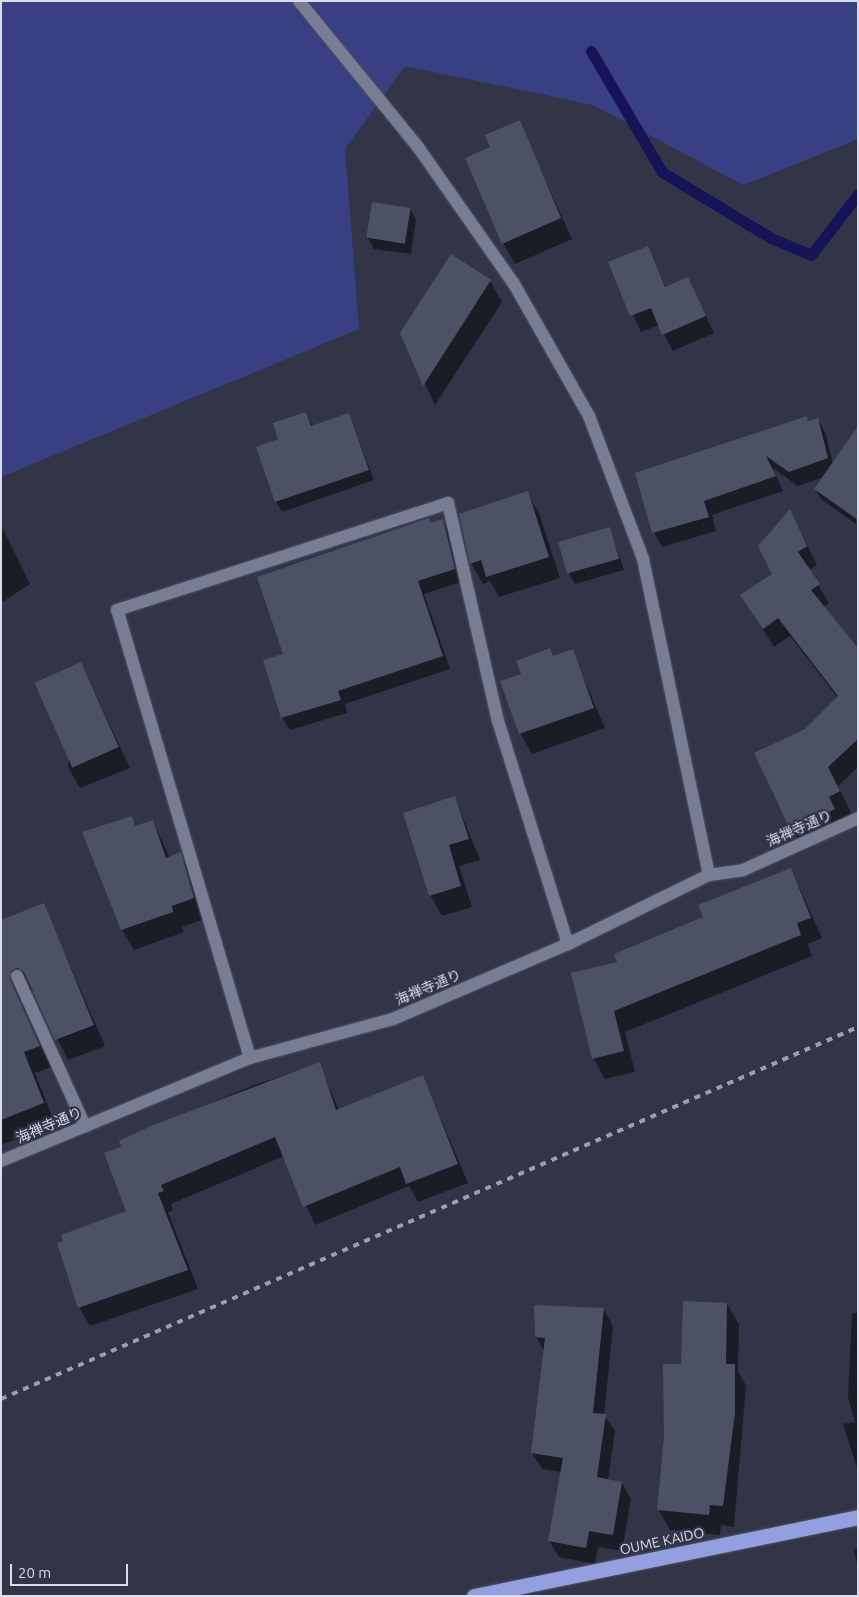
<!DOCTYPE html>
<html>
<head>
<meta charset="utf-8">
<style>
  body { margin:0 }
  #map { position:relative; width:859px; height:1597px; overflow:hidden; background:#323548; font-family:Ubuntu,"Noto Sans JP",sans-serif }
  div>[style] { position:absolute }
  .green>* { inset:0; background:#383f82 }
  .shadow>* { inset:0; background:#0007 }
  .stream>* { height:11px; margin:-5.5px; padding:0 5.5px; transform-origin:5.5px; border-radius:5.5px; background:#161356 }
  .building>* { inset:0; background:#4d5166; transform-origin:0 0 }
  .roads { filter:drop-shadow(0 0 1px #505362) drop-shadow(0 0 1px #505362) }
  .minor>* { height:12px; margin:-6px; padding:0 6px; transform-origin:6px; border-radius:6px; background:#787d93 }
  .highway>* { height:15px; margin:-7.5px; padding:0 7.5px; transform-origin:7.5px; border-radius:7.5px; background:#939fde }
  .rail>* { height:4px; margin-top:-2px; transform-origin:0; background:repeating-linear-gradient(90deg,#9c9fae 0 6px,transparent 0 12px) }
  span { translate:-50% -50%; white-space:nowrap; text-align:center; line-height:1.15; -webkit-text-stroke:4.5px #323548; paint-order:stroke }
  .street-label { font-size:14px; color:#dadde9 }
  .frame { position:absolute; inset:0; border:2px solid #dadde9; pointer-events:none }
  .scale { position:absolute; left:10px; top:1564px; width:118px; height:22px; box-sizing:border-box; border:2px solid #dadde9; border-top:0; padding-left:6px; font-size:15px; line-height:18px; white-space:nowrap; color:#dadde9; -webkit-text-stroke:4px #323548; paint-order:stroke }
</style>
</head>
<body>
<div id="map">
  <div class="green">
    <div style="clip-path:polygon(1px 1px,858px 1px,858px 139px,743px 185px,593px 105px,405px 66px,345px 149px,359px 329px,1px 477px)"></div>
  </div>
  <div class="shadow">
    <div style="clip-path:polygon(519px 122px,572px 239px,515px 264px,503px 243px,492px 148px)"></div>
    <div style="clip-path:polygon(373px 204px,410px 209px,416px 219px,411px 254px,374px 249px,368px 238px)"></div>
    <div style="clip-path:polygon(647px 248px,666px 288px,688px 279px,714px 333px,673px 351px,659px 325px,641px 332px,610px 263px)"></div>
    <div style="clip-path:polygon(490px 281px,502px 302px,435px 405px,401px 333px)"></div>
    <div style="clip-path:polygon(306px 413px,313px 427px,349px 414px,374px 480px,282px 512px,276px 501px)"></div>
    <div style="clip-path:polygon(806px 417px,809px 422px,818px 420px,826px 434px,833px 464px,858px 428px,856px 524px,821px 499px,815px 489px,824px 477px,798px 486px,773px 468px,783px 491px,712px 515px,716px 531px,662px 547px,654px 532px)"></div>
    <div style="clip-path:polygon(527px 493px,539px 513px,560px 578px,499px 597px,490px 581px,483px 584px,471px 563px)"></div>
    <div style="clip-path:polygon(790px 511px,817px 565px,809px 570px,829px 603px,823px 607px,858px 650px,858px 767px,838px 786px,856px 823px,802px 848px,792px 830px,805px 730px,838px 698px,790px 636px,774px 647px,742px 596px,774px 574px)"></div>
    <div style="clip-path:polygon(429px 519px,432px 524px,443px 521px,450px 533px,461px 582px,424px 594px,450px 669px,345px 704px,347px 713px,290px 730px,282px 717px,284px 655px)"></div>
    <div style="clip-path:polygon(1px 525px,30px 584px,1px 603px)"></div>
    <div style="clip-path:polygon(609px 528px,624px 570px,575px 584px,569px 574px)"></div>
    <div style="clip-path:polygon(549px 650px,554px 658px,572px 651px,605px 728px,532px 754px,520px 733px)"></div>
    <div style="clip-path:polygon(81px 663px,130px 768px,80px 788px,68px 767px)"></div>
    <div style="clip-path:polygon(455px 798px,480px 860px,459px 866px,472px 907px,442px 916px,430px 895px)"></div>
    <div style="clip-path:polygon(131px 817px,136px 826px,153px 821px,170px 858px,180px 854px,192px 875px,205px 919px,182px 927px,184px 932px,134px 950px,122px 930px)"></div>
    <div style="clip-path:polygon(791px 869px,822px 938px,808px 944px,812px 956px,625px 1032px,635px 1072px,605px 1079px,593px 1058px,619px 963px)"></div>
    <div style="clip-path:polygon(43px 904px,105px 1046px,68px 1060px,34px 991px,22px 992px,21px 1001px,51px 1067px,35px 1073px,55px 1124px,1px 1145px,1px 921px)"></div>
    <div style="clip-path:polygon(319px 1064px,339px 1110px,423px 1077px,468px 1183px,418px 1202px,409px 1186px,315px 1225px,284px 1156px,171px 1204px,173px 1210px,168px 1212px,198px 1289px,90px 1326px,79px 1307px,128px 1211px,120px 1141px,254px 1085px)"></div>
    <div style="clip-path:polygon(727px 1304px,739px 1324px,738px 1372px,746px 1385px,734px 1527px,721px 1525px,720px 1535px,670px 1530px,658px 1509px,683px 1365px)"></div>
    <div style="clip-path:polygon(604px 1310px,613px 1326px,604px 1415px,615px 1431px,608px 1480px,622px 1483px,631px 1499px,622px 1551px,598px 1547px,595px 1564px,559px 1557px,549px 1541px,562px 1472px,542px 1469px,532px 1453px,544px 1351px,536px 1337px)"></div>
    <div style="clip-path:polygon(852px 1313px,858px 1313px,858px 1471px,843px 1424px,855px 1422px,848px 1397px)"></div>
    <div style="clip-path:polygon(854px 1549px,858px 1549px,858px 1570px)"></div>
  </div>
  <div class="stream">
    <div style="left:591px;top:51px;width:140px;rotate:59.6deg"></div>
    <div style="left:662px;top:172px;width:127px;rotate:31.2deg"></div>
    <div style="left:771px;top:238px;width:43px;rotate:23deg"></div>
    <div style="left:811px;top:255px;width:77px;rotate:-52.4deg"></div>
  </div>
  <div class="building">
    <div style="clip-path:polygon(520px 120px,561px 218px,502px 244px,465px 158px,490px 147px,485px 135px)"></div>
    <div style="left:372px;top:202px;width:39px;height:36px;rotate:9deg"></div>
    <div style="clip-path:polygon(648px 246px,665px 287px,688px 277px,706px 316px,662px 335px,651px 308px,630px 316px,608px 262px)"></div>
    <div style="clip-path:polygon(451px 254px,491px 280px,423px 386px,400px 333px)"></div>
    <div style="clip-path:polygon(306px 412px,311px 426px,349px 413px,369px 470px,275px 502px,256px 447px,278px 439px,273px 423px)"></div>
    <div style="clip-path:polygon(807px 416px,808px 421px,818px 418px,828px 458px,789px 472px,766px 456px,776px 476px,704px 501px,709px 517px,652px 533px,635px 473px)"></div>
    <div style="clip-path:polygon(858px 426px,858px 520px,814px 489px)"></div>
    <div style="clip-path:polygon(528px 491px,549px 557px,486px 577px,481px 560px,470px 564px,459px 514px)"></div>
    <div style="clip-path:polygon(790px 509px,807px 546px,798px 552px,820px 584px,811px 590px,858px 648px,858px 739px,828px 767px,840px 791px,829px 797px,835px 809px,791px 831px,754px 753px,805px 729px,838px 696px,778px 618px,763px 629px,740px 595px,772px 574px,758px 546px)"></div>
    <div style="clip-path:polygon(429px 518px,431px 523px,443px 519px,455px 569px,418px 581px,443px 656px,338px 691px,341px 700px,281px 718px,263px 660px,283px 654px,257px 577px)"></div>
    <div style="left:610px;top:527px;width:33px;height:54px;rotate:74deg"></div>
    <div style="clip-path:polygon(550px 648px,553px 656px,573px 649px,594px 708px,519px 734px,500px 681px,521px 674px,516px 661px)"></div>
    <div style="left:81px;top:662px;width:93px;height:51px;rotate:66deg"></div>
    <div style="clip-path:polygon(455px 796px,469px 839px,449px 845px,461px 886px,429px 896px,403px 813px)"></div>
    <div style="clip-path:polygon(132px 816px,135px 826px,153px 820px,166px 858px,181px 852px,194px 898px,172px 906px,173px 912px,121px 930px,82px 832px)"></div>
    <div style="clip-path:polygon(791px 868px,811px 918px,797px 923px,801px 935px,614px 1011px,624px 1051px,592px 1059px,571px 973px,617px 962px,614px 954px,703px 917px,698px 905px)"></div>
    <div style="clip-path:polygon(44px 903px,94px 1025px,55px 1040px,24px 972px,17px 968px,11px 971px,10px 979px,40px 1046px,24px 1052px,44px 1103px,1px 1120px,1px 920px)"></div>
    <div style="clip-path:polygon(320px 1062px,336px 1110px,423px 1075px,458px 1164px,406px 1184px,400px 1167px,303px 1207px,275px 1137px,161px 1185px,164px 1191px,158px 1193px,188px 1270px,78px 1308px,57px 1243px,63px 1241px,61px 1235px,126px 1211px,104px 1153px,121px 1147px,119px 1141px,153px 1125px)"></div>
    <div style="clip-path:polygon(683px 1301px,727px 1303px,726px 1364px,735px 1364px,735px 1413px,723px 1506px,710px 1505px,709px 1515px,657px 1510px,664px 1436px,663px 1364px,681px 1364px)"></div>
    <div style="clip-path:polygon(534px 1305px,604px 1308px,593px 1413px,606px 1414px,597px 1477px,622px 1482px,613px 1535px,589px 1531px,586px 1548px,548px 1541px,563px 1458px,531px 1453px,545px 1338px,535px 1337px)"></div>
  </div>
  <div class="roads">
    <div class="minor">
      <div style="left:299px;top:1px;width:188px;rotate:50.8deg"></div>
      <div style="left:418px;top:147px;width:167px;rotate:55deg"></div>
      <div style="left:514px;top:284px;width:152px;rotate:60.4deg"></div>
      <div style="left:589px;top:416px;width:153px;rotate:69.3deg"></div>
      <div style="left:643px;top:559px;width:323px;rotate:78.2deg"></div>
      <div style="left:17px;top:976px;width:165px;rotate:65.6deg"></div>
      <div style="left:250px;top:1058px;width:467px;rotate:-106.5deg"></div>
      <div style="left:117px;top:610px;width:348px;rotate:-17.9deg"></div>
      <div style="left:448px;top:503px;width:224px;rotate:77.1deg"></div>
      <div style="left:498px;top:721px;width:234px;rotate:72.6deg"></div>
      <div style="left:1px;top:1161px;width:269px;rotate:-22.5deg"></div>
      <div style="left:250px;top:1058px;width:148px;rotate:-15.3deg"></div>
      <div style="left:393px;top:1019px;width:190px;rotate:-23.2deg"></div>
      <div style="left:568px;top:944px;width:157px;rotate:-26.1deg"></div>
      <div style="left:709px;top:875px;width:34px;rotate:-8deg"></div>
      <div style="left:743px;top:870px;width:126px;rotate:-24.3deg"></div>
    </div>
    <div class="highway">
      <div style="left:474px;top:1596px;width:392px;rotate:-11.6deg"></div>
    </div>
  </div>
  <div class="rail">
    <div style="left:1px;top:1399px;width:934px;rotate:-23.46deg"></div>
  </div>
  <div class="street-label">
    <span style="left:799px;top:828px;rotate:-24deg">海禅寺通り</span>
    <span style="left:428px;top:987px;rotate:-23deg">海禅寺通り</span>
    <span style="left:49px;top:1125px;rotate:-23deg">海禅寺通り</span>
    <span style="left:662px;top:1541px;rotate:-12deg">OUME KAIDO</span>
  </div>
  <div class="frame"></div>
  <div class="scale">20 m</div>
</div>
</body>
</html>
